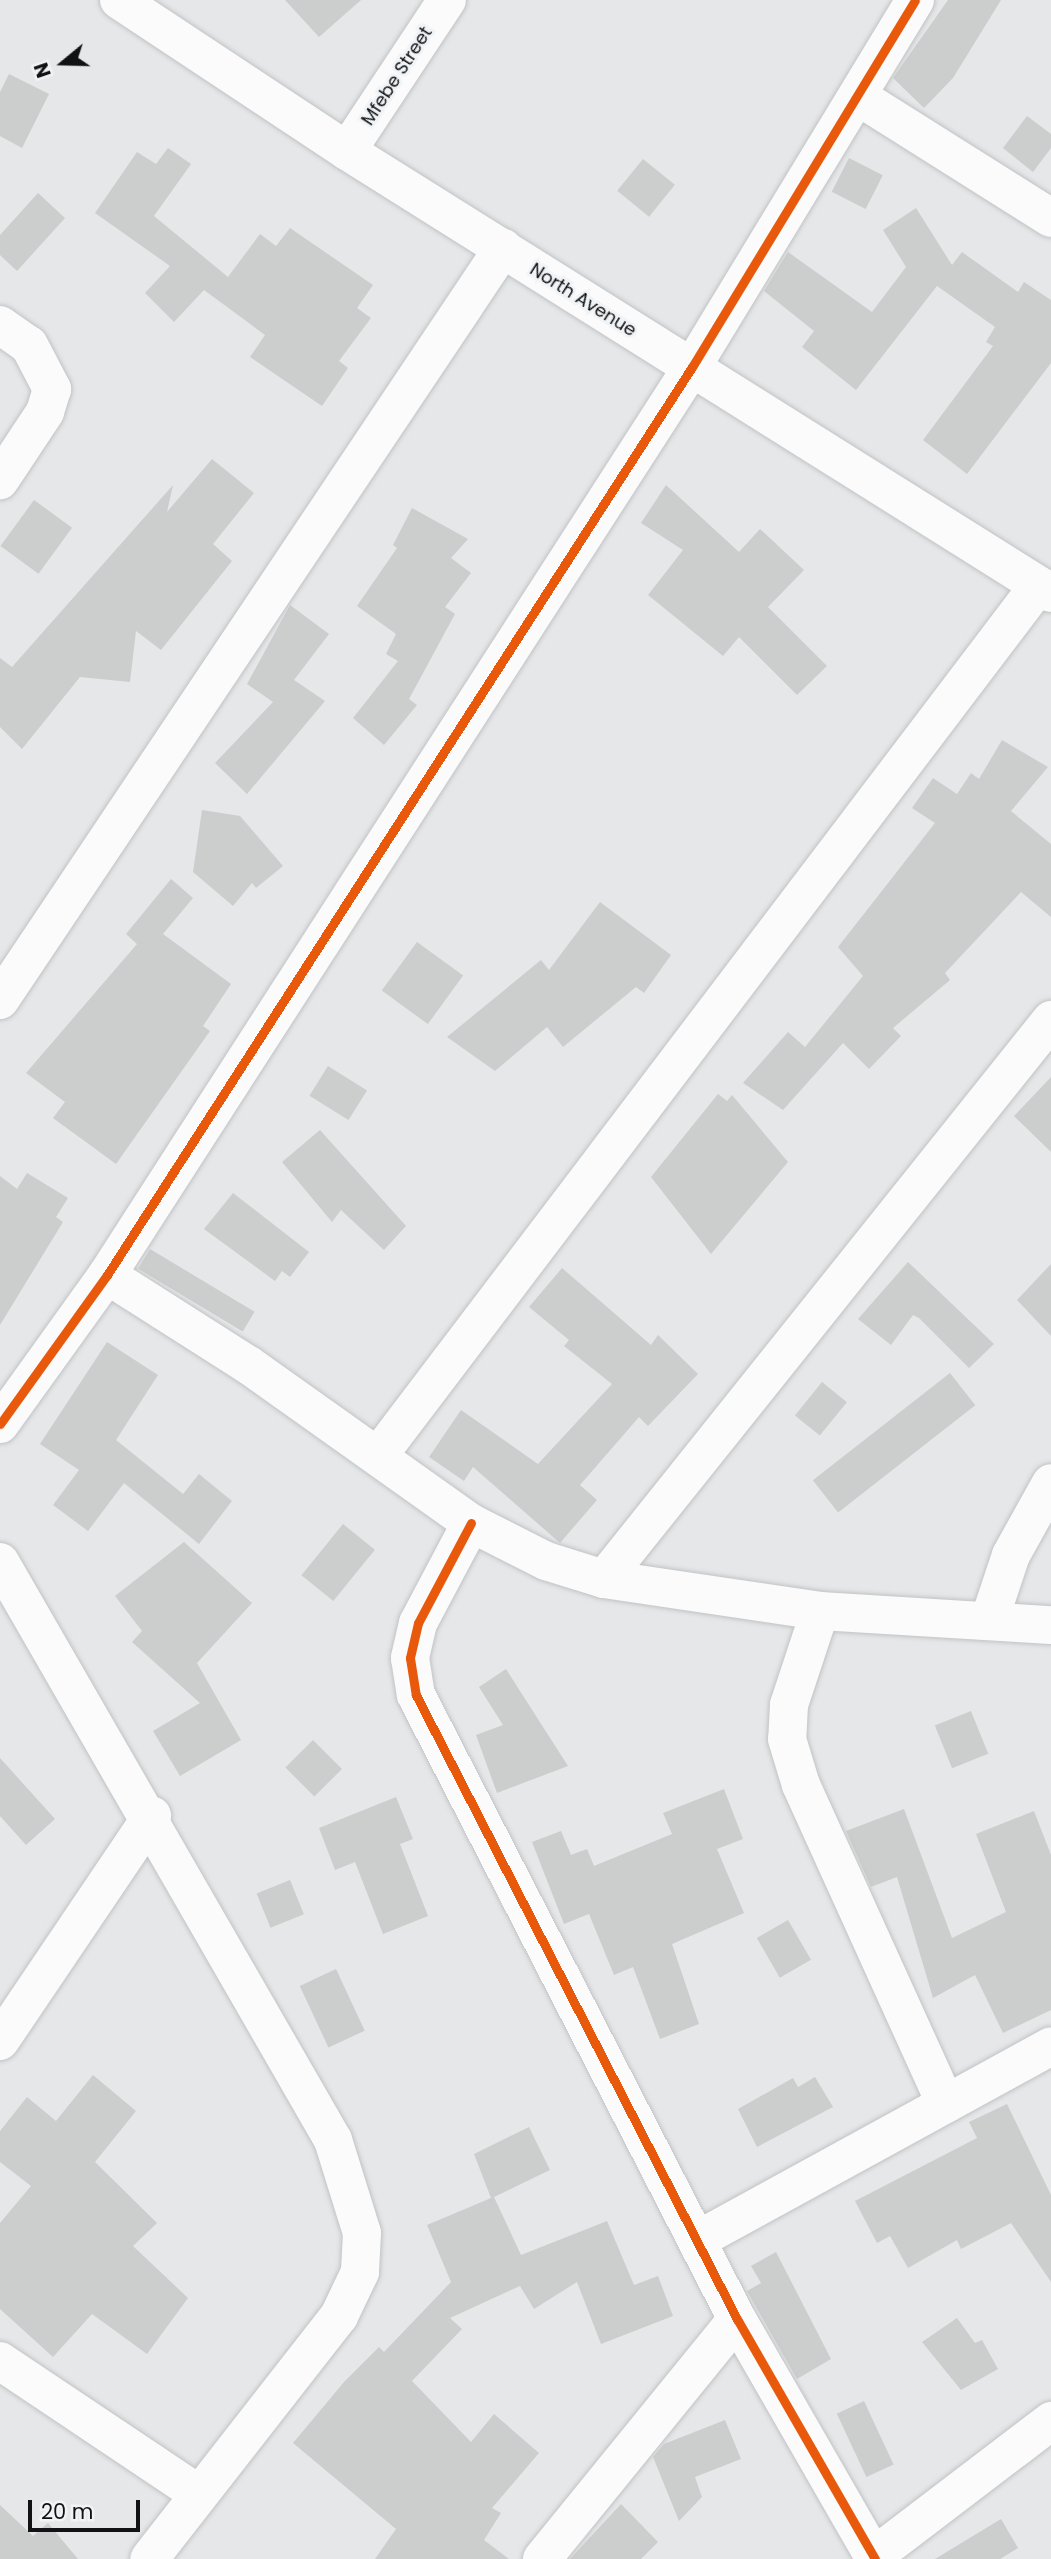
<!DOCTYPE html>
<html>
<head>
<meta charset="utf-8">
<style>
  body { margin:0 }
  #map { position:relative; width:1051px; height:2559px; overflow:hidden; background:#e5e7e9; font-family:Poppins,sans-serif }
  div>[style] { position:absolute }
  .building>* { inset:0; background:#cccdcd; transform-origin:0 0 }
  .roads { filter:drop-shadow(0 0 2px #c1c3c4) drop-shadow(0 0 2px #c1c3c4) }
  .minor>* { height:38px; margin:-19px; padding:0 19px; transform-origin:19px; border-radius:19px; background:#fbfbfc }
  .tertiary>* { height:38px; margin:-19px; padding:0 19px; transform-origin:19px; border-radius:19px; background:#fbfbfc }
  .cycleway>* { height:9px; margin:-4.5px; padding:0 4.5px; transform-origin:4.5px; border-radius:4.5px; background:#e8590c }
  span { translate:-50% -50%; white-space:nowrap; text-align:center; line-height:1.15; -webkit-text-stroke:6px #f1f4f7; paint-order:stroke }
  .street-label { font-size:18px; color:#121214 }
  .north { position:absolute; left:28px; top:28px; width:70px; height:70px; -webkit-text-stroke:5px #f1f4f7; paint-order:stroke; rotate:251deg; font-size:19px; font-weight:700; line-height:28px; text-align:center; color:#121214 }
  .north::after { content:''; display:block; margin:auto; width:24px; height:32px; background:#121214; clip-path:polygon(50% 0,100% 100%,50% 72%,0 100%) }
  .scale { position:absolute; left:28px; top:2500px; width:112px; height:32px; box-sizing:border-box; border:4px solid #121214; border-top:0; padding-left:9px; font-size:21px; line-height:24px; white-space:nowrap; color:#121214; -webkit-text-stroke:5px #f1f4f7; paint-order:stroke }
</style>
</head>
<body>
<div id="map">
  <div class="building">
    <div style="clip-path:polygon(285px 0,361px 0,319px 37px)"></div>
    <div style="clip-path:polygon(948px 0,1001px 0,953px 78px,924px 108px,893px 78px)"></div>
    <div style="clip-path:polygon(9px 74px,49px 94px,22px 148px,0 136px,0 92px)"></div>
    <div style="clip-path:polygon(1027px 116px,1051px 134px,1051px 148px,1033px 172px,1003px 148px)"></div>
    <div style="clip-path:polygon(168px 148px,191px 164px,154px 216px,228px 277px,260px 234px,276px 246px,290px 228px,373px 285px,357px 308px,371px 318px,339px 361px,348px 368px,322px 406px,250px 357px,265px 335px,204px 290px,174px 322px,145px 293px,170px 266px,95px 213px,137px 152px,156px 164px)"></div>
    <div style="left:849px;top:158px;width:38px;height:38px;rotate:27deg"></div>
    <div style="left:643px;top:159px;width:41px;height:41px;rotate:39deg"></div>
    <div style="clip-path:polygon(38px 193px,65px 218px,17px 271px,0 255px,0 235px)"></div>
    <div style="clip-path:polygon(916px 208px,952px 265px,962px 252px,1018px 292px,1024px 282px,1051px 300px,1051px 363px,967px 474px,923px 440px,993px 346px,986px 342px,995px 327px,937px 286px,856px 390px,802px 347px,814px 331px,764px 291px,788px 252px,872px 312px,906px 267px,883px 230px)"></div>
    <div style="clip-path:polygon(212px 459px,254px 493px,213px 544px,232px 561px,161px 650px,136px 631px,130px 682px,80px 677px,22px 749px,0 727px,0 658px,12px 667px,173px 485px,167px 512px)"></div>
    <div style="clip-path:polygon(666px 485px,739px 552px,760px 529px,804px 570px,768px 607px,827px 666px,797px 695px,739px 637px,723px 656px,648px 595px,683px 550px,641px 523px)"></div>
    <div style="left:34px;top:500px;width:47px;height:57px;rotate:36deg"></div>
    <div style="clip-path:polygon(412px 508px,468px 539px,451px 558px,471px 573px,445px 607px,455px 614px,409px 699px,417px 705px,384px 745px,353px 718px,398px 661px,386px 654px,396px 634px,357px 606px,397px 548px,393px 545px)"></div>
    <div style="clip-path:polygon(290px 605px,329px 634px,294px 680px,325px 701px,247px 794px,215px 763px,273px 702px,247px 684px)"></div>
    <div style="clip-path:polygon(1002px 740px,1048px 767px,1011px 811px,1051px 844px,1051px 917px,1021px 892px,945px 973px,950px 980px,893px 1028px,901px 1036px,869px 1069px,843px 1043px,783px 1110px,743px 1083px,788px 1032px,805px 1047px,863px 976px,838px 947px,935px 823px,912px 808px,933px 778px,957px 794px,971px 773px,979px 779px)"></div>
    <div style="clip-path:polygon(202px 810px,240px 816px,283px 866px,256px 888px,252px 883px,233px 906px,193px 872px)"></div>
    <div style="clip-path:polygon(171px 879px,193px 898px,163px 934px,231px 984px,203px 1026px,210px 1031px,116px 1164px,53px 1118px,65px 1102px,26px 1073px,137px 944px,126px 934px)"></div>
    <div style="clip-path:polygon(600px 902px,671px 955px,644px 993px,636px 987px,563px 1047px,547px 1027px,495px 1071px,447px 1037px,541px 960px,549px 970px)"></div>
    <div style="left:417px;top:942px;width:57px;height:60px;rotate:36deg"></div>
    <div style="left:328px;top:1066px;width:46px;height:35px;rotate:32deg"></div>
    <div style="clip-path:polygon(1051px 1077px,1051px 1152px,1014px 1116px)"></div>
    <div style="clip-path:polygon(718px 1094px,727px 1101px,732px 1095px,788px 1162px,711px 1254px,651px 1177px)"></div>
    <div style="clip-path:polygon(320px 1130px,406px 1226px,384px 1250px,341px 1210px,332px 1222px,282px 1162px)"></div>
    <div style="clip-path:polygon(27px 1173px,68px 1198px,56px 1217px,63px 1222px,0 1325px,0 1176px,17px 1189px)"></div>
    <div style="clip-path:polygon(233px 1193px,309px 1252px,290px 1277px,282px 1271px,275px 1281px,204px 1229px)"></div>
    <div style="left:150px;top:1249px;width:122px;height:23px;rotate:31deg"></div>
    <div style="clip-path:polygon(908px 1262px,994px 1344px,969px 1368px,919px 1318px,913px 1315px,891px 1345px,858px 1319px)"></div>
    <div style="clip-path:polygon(1051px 1264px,1051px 1336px,1017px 1300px)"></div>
    <div style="clip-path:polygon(562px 1268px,651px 1345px,658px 1335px,698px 1374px,648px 1426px,639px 1417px,580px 1485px,597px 1500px,560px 1543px,473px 1467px,464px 1481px,429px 1457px,461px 1410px,538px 1464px,612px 1384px,564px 1346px,569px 1340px,529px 1307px)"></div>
    <div style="clip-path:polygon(107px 1342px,158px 1375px,116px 1440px,183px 1494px,199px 1474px,232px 1501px,199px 1544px,124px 1483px,88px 1531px,53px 1505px,79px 1470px,40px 1444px)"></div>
    <div style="left:950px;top:1373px;width:41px;height:174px;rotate:52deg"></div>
    <div style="left:822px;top:1382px;width:32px;height:43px;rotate:39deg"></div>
    <div style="left:343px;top:1524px;width:41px;height:66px;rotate:39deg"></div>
    <div style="clip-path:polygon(184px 1542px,252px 1603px,197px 1663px,241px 1740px,180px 1776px,153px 1731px,200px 1703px,132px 1642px,142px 1631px,115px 1596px)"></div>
    <div style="clip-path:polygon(506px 1669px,568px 1766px,497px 1793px,476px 1735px,503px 1725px,479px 1687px)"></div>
    <div style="left:971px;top:1711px;width:46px;height:39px;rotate:68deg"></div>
    <div style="left:313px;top:1740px;width:41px;height:39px;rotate:45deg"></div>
    <div style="clip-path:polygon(0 1758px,55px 1819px,26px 1845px,0 1816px)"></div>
    <div style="clip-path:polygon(724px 1789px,743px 1839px,717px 1849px,744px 1913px,672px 1944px,699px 2024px,660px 2039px,633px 1967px,614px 1975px,589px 1914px,564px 1924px,532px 1842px,561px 1831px,571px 1855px,587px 1849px,594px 1866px,672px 1834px,663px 1813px)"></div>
    <div style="clip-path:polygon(396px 1797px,413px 1839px,400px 1844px,428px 1916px,383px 1934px,355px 1862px,335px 1870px,319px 1828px)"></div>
    <div style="clip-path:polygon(904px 1809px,952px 1938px,1006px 1912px,976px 1834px,1034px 1811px,1051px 1855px,1051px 2010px,1003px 2033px,975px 1975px,933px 1998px,897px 1877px,871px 1887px,846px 1831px)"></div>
    <div style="left:290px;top:1880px;width:37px;height:36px;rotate:68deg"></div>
    <div style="left:788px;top:1920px;width:46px;height:36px;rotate:60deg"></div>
    <div style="left:336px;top:1969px;width:68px;height:40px;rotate:65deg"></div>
    <div style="clip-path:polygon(93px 2075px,136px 2111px,95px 2162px,157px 2223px,133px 2246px,188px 2298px,147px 2354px,92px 2314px,53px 2357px,0 2309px,0 2223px,31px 2186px,0 2162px,0 2131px,27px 2097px,56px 2121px)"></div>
    <div style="clip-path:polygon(815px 2077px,833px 2107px,757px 2147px,738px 2109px,793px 2078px,798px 2087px)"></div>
    <div style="clip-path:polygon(1007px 2104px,1051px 2195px,1051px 2282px,1011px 2223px,961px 2249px,957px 2240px,908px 2268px,890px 2236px,877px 2243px,855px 2201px,977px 2138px,969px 2122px)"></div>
    <div style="clip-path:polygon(529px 2127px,550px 2170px,494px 2197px,521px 2255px,607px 2221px,634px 2285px,658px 2276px,673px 2316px,601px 2344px,577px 2282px,534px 2309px,520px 2286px,450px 2318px,462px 2329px,412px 2381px,471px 2442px,494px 2414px,539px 2453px,492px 2508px,501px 2513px,484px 2540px,509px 2559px,375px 2559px,396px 2529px,293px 2443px,344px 2382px,379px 2347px,384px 2352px,451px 2282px,427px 2225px,491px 2198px,474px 2154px)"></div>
    <div style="clip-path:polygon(776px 2252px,831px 2359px,797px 2379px,747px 2291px,761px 2283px,751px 2266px)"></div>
    <div style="clip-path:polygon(957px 2318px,975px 2343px,982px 2340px,998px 2369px,961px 2390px,922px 2342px)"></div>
    <div style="left:864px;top:2401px;width:70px;height:30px;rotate:65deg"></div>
    <div style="clip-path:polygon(725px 2420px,741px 2459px,695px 2477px,702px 2497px,679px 2521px,653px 2457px,664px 2444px)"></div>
    <div style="clip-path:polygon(621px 2504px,658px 2542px,641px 2559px,570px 2559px)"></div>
    <div style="clip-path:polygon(0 2505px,33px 2536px,48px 2523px,78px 2559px,0 2559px)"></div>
    <div style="clip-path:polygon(1001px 2519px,1018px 2548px,1000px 2559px,935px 2559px)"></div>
  </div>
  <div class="roads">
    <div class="minor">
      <div style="left:859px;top:97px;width:227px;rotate:32.2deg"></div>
      <div style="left:347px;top:151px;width:181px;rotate:-56.5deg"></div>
      <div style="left:0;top:325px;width:35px;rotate:35deg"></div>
      <div style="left:29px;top:345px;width:50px;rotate:62.4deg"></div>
      <div style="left:52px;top:389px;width:24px;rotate:107deg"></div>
      <div style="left:45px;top:412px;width:82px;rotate:123.5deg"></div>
      <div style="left:0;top:1000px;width:905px;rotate:-56.22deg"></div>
      <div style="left:107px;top:1275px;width:169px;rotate:32.5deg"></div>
      <div style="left:250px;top:1366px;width:271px;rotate:35.4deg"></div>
      <div style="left:471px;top:1523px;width:84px;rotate:26.9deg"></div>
      <div style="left:546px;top:1561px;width:61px;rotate:17.2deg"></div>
      <div style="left:604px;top:1579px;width:218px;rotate:8.4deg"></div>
      <div style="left:820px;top:1611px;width:231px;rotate:3.5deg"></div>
      <div style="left:0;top:1424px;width:183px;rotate:-54.3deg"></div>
      <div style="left:107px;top:1275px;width:1080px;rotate:-57.21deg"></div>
      <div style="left:692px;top:367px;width:429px;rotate:-58.7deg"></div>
      <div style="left:378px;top:1456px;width:1093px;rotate:-52.81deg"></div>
      <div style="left:471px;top:1523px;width:113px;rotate:117.9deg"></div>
      <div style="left:418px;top:1623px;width:36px;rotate:103deg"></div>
      <div style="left:410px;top:1658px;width:37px;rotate:81deg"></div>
      <div style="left:416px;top:1695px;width:702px;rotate:62.78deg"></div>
      <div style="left:737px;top:2319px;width:277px;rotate:60.1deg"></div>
      <div style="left:604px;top:1579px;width:716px;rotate:-51.35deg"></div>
      <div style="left:820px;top:1611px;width:99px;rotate:108.3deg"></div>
      <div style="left:789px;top:1705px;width:34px;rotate:93deg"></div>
      <div style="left:787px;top:1739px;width:48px;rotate:73.1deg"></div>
      <div style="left:801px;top:1785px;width:350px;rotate:65.6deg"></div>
      <div style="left:990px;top:1618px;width:66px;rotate:-71.6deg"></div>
      <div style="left:1011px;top:1555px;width:82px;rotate:-60.9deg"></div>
      <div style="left:0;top:2041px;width:272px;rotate:-56deg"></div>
      <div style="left:701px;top:2238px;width:399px;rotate:-28.7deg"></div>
      <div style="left:0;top:2361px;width:239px;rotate:33.8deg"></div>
      <div style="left:874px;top:2556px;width:223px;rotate:-37.3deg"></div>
      <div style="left:542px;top:2559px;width:309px;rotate:-50.9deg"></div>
    </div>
    <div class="tertiary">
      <div style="left:119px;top:0;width:273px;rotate:33.5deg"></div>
      <div style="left:347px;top:151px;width:831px;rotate:32.12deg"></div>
      <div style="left:0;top:1562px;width:667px;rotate:60.05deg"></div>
      <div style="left:333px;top:2140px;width:97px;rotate:72.7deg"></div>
      <div style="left:362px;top:2233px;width:39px;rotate:93deg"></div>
      <div style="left:360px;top:2272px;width:49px;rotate:115.5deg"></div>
      <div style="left:339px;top:2316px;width:308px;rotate:128deg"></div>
    </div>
  </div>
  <div class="cycleway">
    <div style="left:0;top:1424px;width:183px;rotate:-54.3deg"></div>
    <div style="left:107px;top:1275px;width:1080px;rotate:-57.21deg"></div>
    <div style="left:692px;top:367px;width:429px;rotate:-58.7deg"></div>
    <div style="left:471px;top:1523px;width:113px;rotate:117.9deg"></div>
    <div style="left:418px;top:1623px;width:36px;rotate:103deg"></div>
    <div style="left:410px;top:1658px;width:37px;rotate:81deg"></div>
    <div style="left:416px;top:1695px;width:702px;rotate:62.78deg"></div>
    <div style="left:737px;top:2319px;width:277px;rotate:60.1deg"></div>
  </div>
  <div class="street-label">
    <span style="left:397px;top:76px;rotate:-57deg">Mfebe Street</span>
    <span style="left:583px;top:300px;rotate:32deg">North Avenue</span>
  </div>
  <div class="north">N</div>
  <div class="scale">20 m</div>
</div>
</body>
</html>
